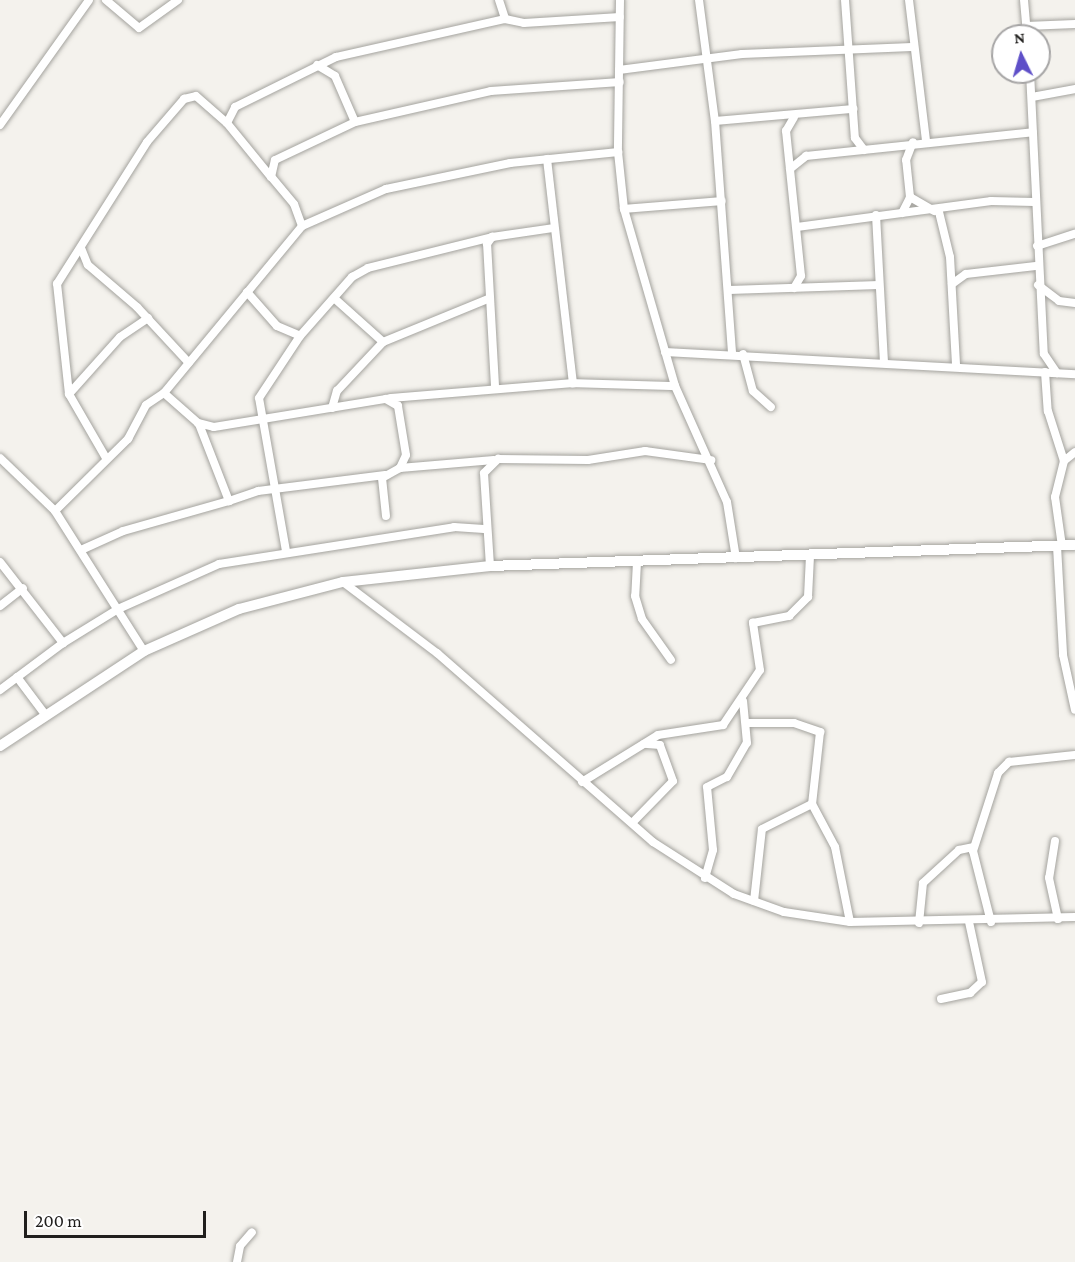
<!DOCTYPE html>
<html>
<head>
<meta charset="utf-8">
<style>
  body { margin:0 }
  #map { position:relative; width:1075px; height:1262px; overflow:hidden; background:#f4f2ed; font-family:"Crimson Pro",serif }
  div>[style] { position:absolute }
  .roads { filter:drop-shadow(0 0 2px #a4a39e) drop-shadow(0 0 2px #a4a39e) }
  .street>* { height:8px; margin:-4px; padding:0 4px; transform-origin:4px; border-radius:4px; background:#fff }
  .secondary>* { height:10px; margin:-5px; padding:0 5px; transform-origin:5px; border-radius:5px; background:#fff }
  span { translate:-50% -50%; white-space:nowrap; text-align:center; line-height:1.15; -webkit-text-stroke:5px #fff; paint-order:stroke }
  .north { position:absolute; left:991px; top:24px; width:60px; height:60px; box-sizing:border-box; background:#fff; border:2px solid #a6a5a5; border-radius:50%; rotate:355deg; font-size:16px; font-weight:700; line-height:24px; text-align:center; color:#201f1d }
  .north::after { content:''; display:block; margin:auto; width:21px; height:27px; background:#5e4fc8; clip-path:polygon(50% 0,100% 100%,50% 72%,0 100%) }
  .scale { position:absolute; left:24px; top:1211px; width:182px; height:27px; box-sizing:border-box; border:3px solid #201f1d; border-top:0; padding-left:8px; font-size:18px; line-height:21px; white-space:nowrap; color:#201f1d; -webkit-text-stroke:4px #fff; paint-order:stroke }
</style>
</head>
<body>
<div id="map">
  <div class="roads">
    <div class="street">
      <div style="left:106px;top:0;width:43px;rotate:40.3deg"></div>
      <div style="left:139px;top:28px;width:48px;rotate:-35.7deg"></div>
      <div style="left:499px;top:0;width:20px;rotate:72deg"></div>
      <div style="left:505px;top:19px;width:19px;rotate:12deg"></div>
      <div style="left:524px;top:23px;width:96px;rotate:-3.6deg"></div>
      <div style="left:620px;top:0;width:152px;rotate:90.8deg"></div>
      <div style="left:618px;top:152px;width:57px;rotate:84deg"></div>
      <div style="left:624px;top:209px;width:184px;rotate:73.9deg"></div>
      <div style="left:675px;top:386px;width:127px;rotate:65.9deg"></div>
      <div style="left:727px;top:502px;width:57px;rotate:80.9deg"></div>
      <div style="left:699px;top:0;width:122px;rotate:82.5deg"></div>
      <div style="left:715px;top:121px;width:233px;rotate:85.8deg"></div>
      <div style="left:845px;top:0;width:138px;rotate:85.9deg"></div>
      <div style="left:855px;top:138px;width:15px;rotate:53deg"></div>
      <div style="left:909px;top:0;width:142px;rotate:83.1deg"></div>
      <div style="left:1024px;top:0;width:36px;rotate:85deg"></div>
      <div style="left:1026px;top:26px;width:49px;rotate:-2.3deg"></div>
      <div style="left:317px;top:65px;width:21px;rotate:31deg"></div>
      <div style="left:335px;top:76px;width:50px;rotate:66.5deg"></div>
      <div style="left:619px;top:70px;width:124px;rotate:-7.4deg"></div>
      <div style="left:742px;top:54px;width:170px;rotate:-2.4deg"></div>
      <div style="left:1030px;top:72px;width:282px;rotate:87.2deg"></div>
      <div style="left:1044px;top:354px;width:23px;rotate:56deg"></div>
      <div style="left:1032px;top:97px;width:44px;rotate:-10.5deg"></div>
      <div style="left:715px;top:121px;width:139px;rotate:-5deg"></div>
      <div style="left:0;top:125px;width:153px;rotate:-54.5deg"></div>
      <div style="left:547px;top:159px;width:226px;rotate:83.4deg"></div>
      <div style="left:573px;top:383px;width:102px;rotate:1.7deg"></div>
      <div style="left:790px;top:169px;width:21px;rotate:-39deg"></div>
      <div style="left:806px;top:156px;width:228px;rotate:-6deg"></div>
      <div style="left:271px;top:177px;width:70px;rotate:-129.2deg"></div>
      <div style="left:227px;top:123px;width:18px;rotate:-63deg"></div>
      <div style="left:235px;top:107px;width:113px;rotate:-26.3deg"></div>
      <div style="left:336px;top:57px;width:173px;rotate:-12.7deg"></div>
      <div style="left:910px;top:197px;width:28px;rotate:30deg"></div>
      <div style="left:624px;top:209px;width:98px;rotate:-4.7deg"></div>
      <div style="left:939px;top:212px;width:46px;rotate:76.3deg"></div>
      <div style="left:950px;top:257px;width:109px;rotate:86.8deg"></div>
      <div style="left:902px;top:213px;width:18px;rotate:-63deg"></div>
      <div style="left:910px;top:197px;width:37px;rotate:-96deg"></div>
      <div style="left:906px;top:160px;width:19px;rotate:-69deg"></div>
      <div style="left:876px;top:215px;width:148px;rotate:86.9deg"></div>
      <div style="left:302px;top:226px;width:92px;rotate:-23.8deg"></div>
      <div style="left:386px;top:189px;width:127px;rotate:-11.8deg"></div>
      <div style="left:510px;top:163px;width:109px;rotate:-5.8deg"></div>
      <div style="left:797px;top:227px;width:196px;rotate:-7.6deg"></div>
      <div style="left:991px;top:201px;width:43px;rotate:1.3deg"></div>
      <div style="left:1037px;top:246px;width:40px;rotate:-18deg"></div>
      <div style="left:81px;top:248px;width:18px;rotate:68deg"></div>
      <div style="left:88px;top:265px;width:65px;rotate:40.6deg"></div>
      <div style="left:137px;top:307px;width:76px;rotate:47.1deg"></div>
      <div style="left:952px;top:284px;width:17px;rotate:-36deg"></div>
      <div style="left:966px;top:274px;width:70px;rotate:-6.5deg"></div>
      <div style="left:1038px;top:285px;width:26px;rotate:37deg"></div>
      <div style="left:1059px;top:301px;width:16px;rotate:7deg"></div>
      <div style="left:794px;top:288px;width:14px;rotate:-60deg"></div>
      <div style="left:801px;top:276px;width:146px;rotate:-95.9deg"></div>
      <div style="left:786px;top:131px;width:16px;rotate:-60deg"></div>
      <div style="left:729px;top:290px;width:150px;rotate:-1.9deg"></div>
      <div style="left:247px;top:292px;width:45px;rotate:48.6deg"></div>
      <div style="left:277px;top:326px;width:25px;rotate:23deg"></div>
      <div style="left:300px;top:336px;width:79px;rotate:-48.6deg"></div>
      <div style="left:352px;top:277px;width:18px;rotate:-29deg"></div>
      <div style="left:368px;top:268px;width:128px;rotate:-14deg"></div>
      <div style="left:334px;top:298px;width:66px;rotate:41.9deg"></div>
      <div style="left:665px;top:352px;width:411px;rotate:3.1deg"></div>
      <div style="left:743px;top:354px;width:38px;rotate:75deg"></div>
      <div style="left:753px;top:391px;width:24px;rotate:42deg"></div>
      <div style="left:1045px;top:372px;width:39px;rotate:86deg"></div>
      <div style="left:1048px;top:411px;width:52px;rotate:72.3deg"></div>
      <div style="left:1064px;top:461px;width:37px;rotate:104deg"></div>
      <div style="left:1055px;top:497px;width:49px;rotate:81.9deg"></div>
      <div style="left:495px;top:386px;width:142px;rotate:-93.2deg"></div>
      <div style="left:487px;top:244px;width:9px;rotate:-54deg"></div>
      <div style="left:492px;top:237px;width:63px;rotate:-8.3deg"></div>
      <div style="left:164px;top:393px;width:45px;rotate:41.4deg"></div>
      <div style="left:198px;top:423px;width:16px;rotate:14deg"></div>
      <div style="left:214px;top:427px;width:179px;rotate:-9.3deg"></div>
      <div style="left:391px;top:398px;width:183px;rotate:-4.7deg"></div>
      <div style="left:69px;top:394px;width:76px;rotate:-48.2deg"></div>
      <div style="left:120px;top:337px;width:34px;rotate:-34deg"></div>
      <div style="left:332px;top:408px;width:18px;rotate:-74deg"></div>
      <div style="left:337px;top:391px;width:67px;rotate:-46.8deg"></div>
      <div style="left:383px;top:342px;width:113px;rotate:-22.3deg"></div>
      <div style="left:199px;top:424px;width:83px;rotate:68.7deg"></div>
      <div style="left:229px;top:501px;width:31px;rotate:-19deg"></div>
      <div style="left:258px;top:491px;width:128px;rotate:-7.2deg"></div>
      <div style="left:0;top:458px;width:76px;rotate:43.9deg"></div>
      <div style="left:55px;top:511px;width:166px;rotate:57.6deg"></div>
      <div style="left:106px;top:458px;width:74px;rotate:-120deg"></div>
      <div style="left:69px;top:394px;width:111px;rotate:-96.2deg"></div>
      <div style="left:57px;top:284px;width:168px;rotate:-57.6deg"></div>
      <div style="left:147px;top:142px;width:57px;rotate:-49.3deg"></div>
      <div style="left:184px;top:99px;width:12px;rotate:-14deg"></div>
      <div style="left:196px;top:96px;width:41px;rotate:41.1deg"></div>
      <div style="left:1064px;top:461px;width:14px;rotate:-39deg"></div>
      <div style="left:400px;top:468px;width:94px;rotate:-4.9deg"></div>
      <div style="left:55px;top:511px;width:103px;rotate:-44.6deg"></div>
      <div style="left:128px;top:439px;width:38px;rotate:-62deg"></div>
      <div style="left:146px;top:405px;width:22px;rotate:-34deg"></div>
      <div style="left:164px;top:393px;width:217px;rotate:-50.4deg"></div>
      <div style="left:302px;top:226px;width:23px;rotate:-110deg"></div>
      <div style="left:294px;top:204px;width:35px;rotate:-130deg"></div>
      <div style="left:271px;top:177px;width:17px;rotate:-77deg"></div>
      <div style="left:275px;top:160px;width:89px;rotate:-25.4deg"></div>
      <div style="left:355px;top:122px;width:139px;rotate:-12.8deg"></div>
      <div style="left:491px;top:91px;width:129px;rotate:-4deg"></div>
      <div style="left:386px;top:516px;width:38px;rotate:-96deg"></div>
      <div style="left:382px;top:478px;width:21px;rotate:-29deg"></div>
      <div style="left:400px;top:468px;width:14px;rotate:-65deg"></div>
      <div style="left:406px;top:455px;width:50px;rotate:-99.3deg"></div>
      <div style="left:398px;top:406px;width:14px;rotate:-150deg"></div>
      <div style="left:1057px;top:546px;width:109px;rotate:86.8deg"></div>
      <div style="left:1063px;top:655px;width:56px;rotate:77.7deg"></div>
      <div style="left:81px;top:550px;width:46px;rotate:-24.3deg"></div>
      <div style="left:123px;top:531px;width:110px;rotate:-15.8deg"></div>
      <div style="left:286px;top:551px;width:155px;rotate:-100deg"></div>
      <div style="left:259px;top:398px;width:74px;rotate:-56.5deg"></div>
      <div style="left:0;top:562px;width:103px;rotate:52.1deg"></div>
      <div style="left:63px;top:643px;width:79px;rotate:143.3deg"></div>
      <div style="left:637px;top:562px;width:34px;rotate:93deg"></div>
      <div style="left:635px;top:596px;width:24px;rotate:73deg"></div>
      <div style="left:642px;top:619px;width:50px;rotate:54.7deg"></div>
      <div style="left:490px;top:566px;width:93px;rotate:-93.7deg"></div>
      <div style="left:484px;top:473px;width:20px;rotate:-45deg"></div>
      <div style="left:498px;top:459px;width:90px;rotate:0.6deg"></div>
      <div style="left:588px;top:460px;width:58px;rotate:-9deg"></div>
      <div style="left:645px;top:451px;width:67px;rotate:7.8deg"></div>
      <div style="left:343px;top:582px;width:118px;rotate:37.1deg"></div>
      <div style="left:437px;top:653px;width:287px;rotate:41.2deg"></div>
      <div style="left:653px;top:842px;width:96px;rotate:32.7deg"></div>
      <div style="left:734px;top:894px;width:53px;rotate:19.8deg"></div>
      <div style="left:784px;top:912px;width:67px;rotate:8.6deg"></div>
      <div style="left:850px;top:922px;width:225px;rotate:-1.3deg"></div>
      <div style="left:0;top:606px;width:29px;rotate:-38deg"></div>
      <div style="left:63px;top:643px;width:65px;rotate:-31.7deg"></div>
      <div style="left:118px;top:609px;width:111px;rotate:-24deg"></div>
      <div style="left:219px;top:564px;width:238px;rotate:-8.9deg"></div>
      <div style="left:454px;top:527px;width:30px;rotate:4deg"></div>
      <div style="left:17px;top:677px;width:45px;rotate:53.1deg"></div>
      <div style="left:749px;top:723px;width:45px"></div>
      <div style="left:794px;top:723px;width:28px;rotate:19deg"></div>
      <div style="left:820px;top:732px;width:72px;rotate:96.3deg"></div>
      <div style="left:812px;top:804px;width:49px;rotate:61.9deg"></div>
      <div style="left:835px;top:847px;width:76px;rotate:78.7deg"></div>
      <div style="left:582px;top:782px;width:89px;rotate:-31.7deg"></div>
      <div style="left:658px;top:735px;width:66px;rotate:-8.7deg"></div>
      <div style="left:723px;top:725px;width:66px;rotate:-56.1deg"></div>
      <div style="left:760px;top:670px;width:48px;rotate:-98.5deg"></div>
      <div style="left:753px;top:623px;width:37px;rotate:-11deg"></div>
      <div style="left:789px;top:616px;width:27px;rotate:-45deg"></div>
      <div style="left:808px;top:597px;width:41px;rotate:-87.2deg"></div>
      <div style="left:633px;top:822px;width:57px;rotate:-45.7deg"></div>
      <div style="left:673px;top:781px;width:38px;rotate:-110deg"></div>
      <div style="left:660px;top:745px;width:16px;rotate:-176deg"></div>
      <div style="left:1055px;top:841px;width:37px;rotate:99deg"></div>
      <div style="left:1049px;top:878px;width:42px;rotate:77.6deg"></div>
      <div style="left:705px;top:878px;width:29px;rotate:-74deg"></div>
      <div style="left:713px;top:850px;width:63px;rotate:-95.4deg"></div>
      <div style="left:707px;top:787px;width:22px;rotate:-27deg"></div>
      <div style="left:727px;top:777px;width:39px;rotate:-60deg"></div>
      <div style="left:747px;top:743px;width:42px;rotate:-95.4deg"></div>
      <div style="left:754px;top:901px;width:72px;rotate:-83.7deg"></div>
      <div style="left:762px;top:829px;width:56px;rotate:-26.6deg"></div>
      <div style="left:991px;top:922px;width:73px;rotate:-104.2deg"></div>
      <div style="left:973px;top:851px;width:82px;rotate:-72.2deg"></div>
      <div style="left:998px;top:773px;width:16px;rotate:-45deg"></div>
      <div style="left:1009px;top:762px;width:66px;rotate:-6.1deg"></div>
      <div style="left:919px;top:923px;width:40px;rotate:-84.3deg"></div>
      <div style="left:923px;top:883px;width:49px;rotate:-42.5deg"></div>
      <div style="left:959px;top:850px;width:14px;rotate:-12deg"></div>
      <div style="left:941px;top:999px;width:30px;rotate:-12deg"></div>
      <div style="left:970px;top:993px;width:16px;rotate:-43deg"></div>
      <div style="left:982px;top:982px;width:61px;rotate:-102.2deg"></div>
      <div style="left:237px;top:1262px;width:16px;rotate:-79deg"></div>
      <div style="left:240px;top:1246px;width:18px;rotate:-49deg"></div>
    </div>
    <div class="secondary">
      <div style="left:0;top:746px;width:173px;rotate:-33.4deg"></div>
      <div style="left:144px;top:651px;width:104px;rotate:-23.9deg"></div>
      <div style="left:239px;top:609px;width:107px;rotate:-14.6deg"></div>
      <div style="left:343px;top:582px;width:148px;rotate:-6.2deg"></div>
      <div style="left:490px;top:566px;width:585px;rotate:-2.06deg"></div>
    </div>
  </div>
  <div class="north">N</div>
  <div class="scale">200 m</div>
</div>
</body>
</html>
